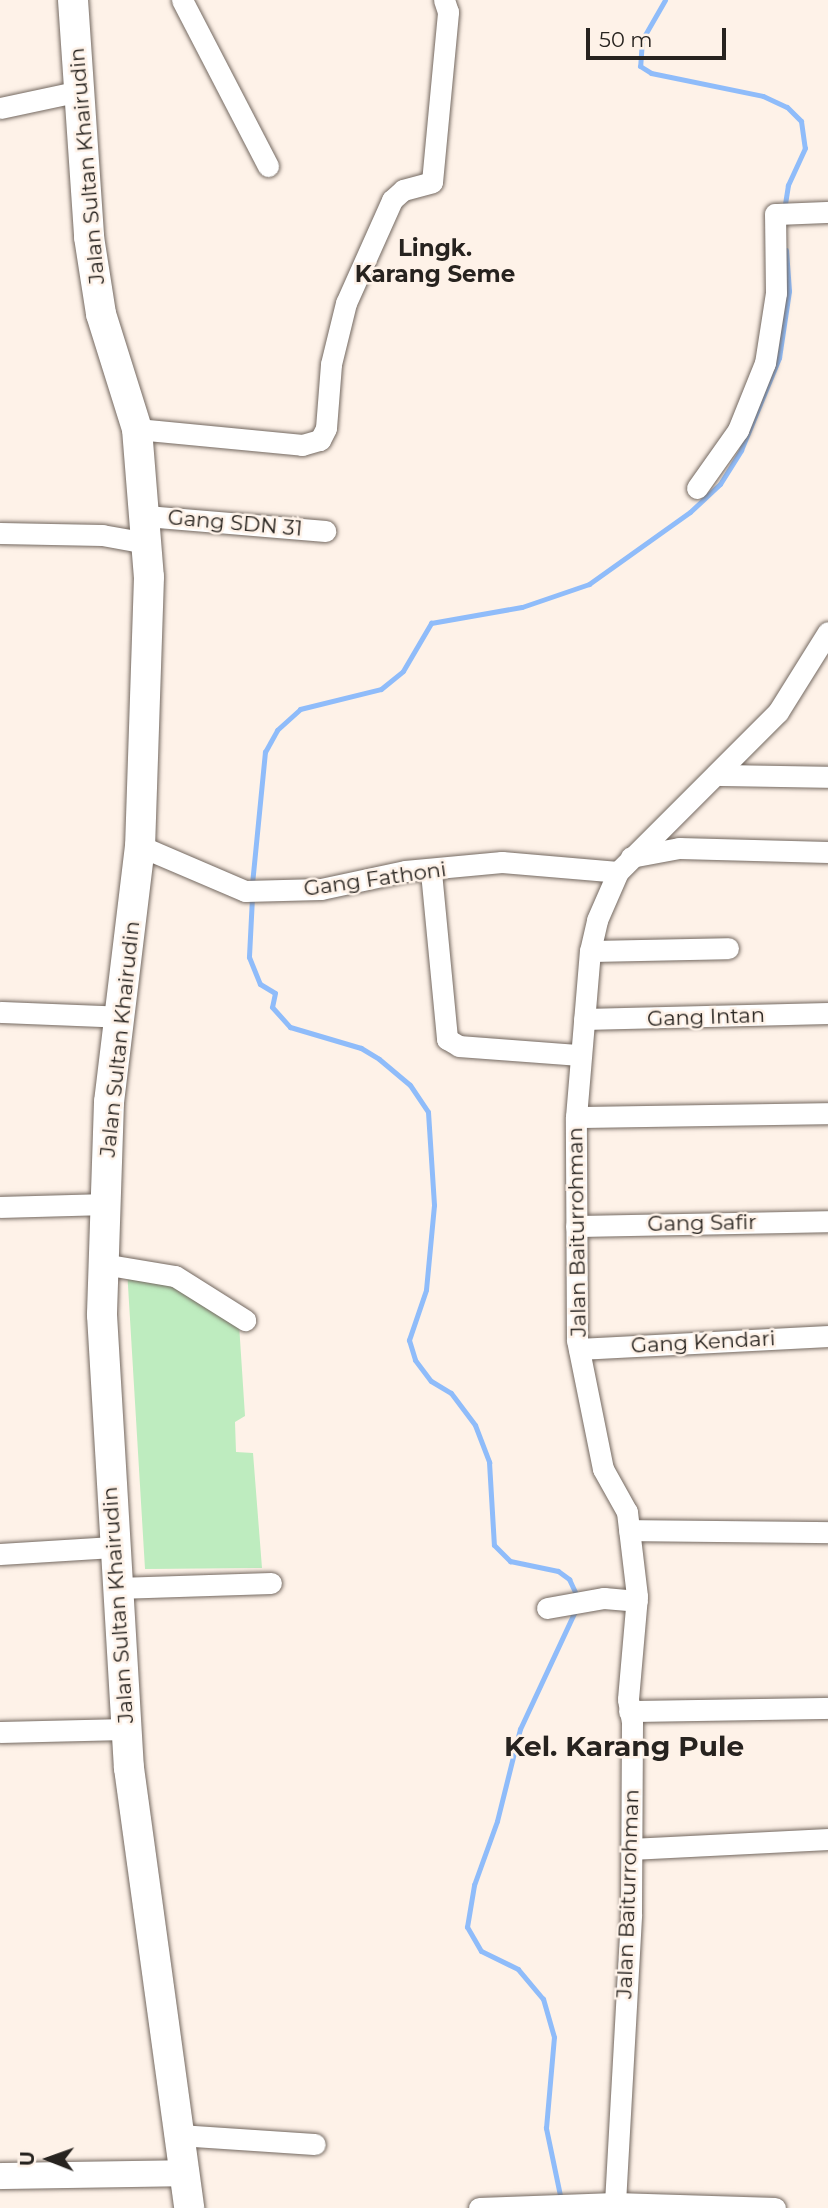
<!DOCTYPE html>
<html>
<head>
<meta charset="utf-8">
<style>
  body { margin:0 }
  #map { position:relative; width:828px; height:2208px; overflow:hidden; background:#fef2e8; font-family:Montserrat,sans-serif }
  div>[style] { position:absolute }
  .green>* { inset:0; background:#beecbf }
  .stream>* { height:5px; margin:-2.5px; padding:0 2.5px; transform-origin:2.5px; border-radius:2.5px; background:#8fbcfa }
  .roads { filter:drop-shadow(0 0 2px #736860) drop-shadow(0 0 2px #736860) }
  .minor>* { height:21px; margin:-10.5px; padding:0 10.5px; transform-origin:10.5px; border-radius:10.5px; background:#fff }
  .tertiary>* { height:26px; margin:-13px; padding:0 13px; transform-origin:13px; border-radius:13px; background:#fff }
  .secondary>* { height:30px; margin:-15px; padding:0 15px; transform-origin:15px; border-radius:15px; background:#fff }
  span { translate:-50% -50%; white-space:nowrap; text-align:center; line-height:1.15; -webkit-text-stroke:5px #fef2e8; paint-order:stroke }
  .street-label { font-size:21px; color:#27231f }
  .neighbourhood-label { font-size:23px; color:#27231f; font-weight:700 }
  .district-label { font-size:28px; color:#27231f; font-weight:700 }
  .north { position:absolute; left:14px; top:2124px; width:70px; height:70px; -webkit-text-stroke:5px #fef2e8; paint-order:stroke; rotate:271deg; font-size:19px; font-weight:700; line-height:28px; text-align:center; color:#27231f }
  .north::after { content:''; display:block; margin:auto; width:24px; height:32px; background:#27231f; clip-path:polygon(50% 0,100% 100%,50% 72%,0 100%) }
  .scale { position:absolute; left:586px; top:28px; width:140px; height:32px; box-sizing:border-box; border:4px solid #27231f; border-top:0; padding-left:9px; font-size:21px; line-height:24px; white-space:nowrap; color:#27231f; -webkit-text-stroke:5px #fef2e8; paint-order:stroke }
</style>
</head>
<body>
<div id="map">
  <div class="green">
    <div style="clip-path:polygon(127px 1269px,172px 1276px,239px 1324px,245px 1416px,235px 1422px,236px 1452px,253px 1453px,262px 1568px,145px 1569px)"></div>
  </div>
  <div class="stream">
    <div style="left:665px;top:0;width:46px;rotate:119.9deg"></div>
    <div style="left:642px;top:40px;width:26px;rotate:94deg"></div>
    <div style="left:640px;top:66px;width:13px;rotate:32deg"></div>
    <div style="left:651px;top:73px;width:114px;rotate:11.6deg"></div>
    <div style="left:763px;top:96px;width:26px;rotate:25deg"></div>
    <div style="left:787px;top:107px;width:20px;rotate:45deg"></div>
    <div style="left:801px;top:121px;width:27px;rotate:82deg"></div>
    <div style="left:805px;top:148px;width:41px;rotate:114.7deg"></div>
    <div style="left:788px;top:185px;width:24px;rotate:99deg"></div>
    <div style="left:252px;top:884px;width:133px;rotate:-84.4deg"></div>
    <div style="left:265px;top:752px;width:25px;rotate:-61deg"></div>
    <div style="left:277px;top:730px;width:31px;rotate:-42deg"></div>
    <div style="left:300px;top:709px;width:83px;rotate:-13.9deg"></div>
    <div style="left:381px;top:689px;width:28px;rotate:-39deg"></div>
    <div style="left:403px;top:671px;width:56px;rotate:-59.7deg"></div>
    <div style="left:431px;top:623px;width:92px;rotate:-10deg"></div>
    <div style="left:522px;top:607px;width:71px;rotate:-18.9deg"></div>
    <div style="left:589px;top:584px;width:124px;rotate:-35.5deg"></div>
    <div style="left:690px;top:512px;width:41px;rotate:-43deg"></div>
    <div style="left:720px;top:484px;width:40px;rotate:-58deg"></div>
    <div style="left:741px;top:450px;width:100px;rotate:-67.6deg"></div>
    <div style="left:779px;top:358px;width:68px;rotate:-81.5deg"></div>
    <div style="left:789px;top:291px;width:41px;rotate:-94.2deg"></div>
    <div style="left:252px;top:897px;width:60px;rotate:92.9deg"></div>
    <div style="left:249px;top:957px;width:29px;rotate:68deg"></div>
    <div style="left:260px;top:984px;width:17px;rotate:31deg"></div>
    <div style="left:275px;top:993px;width:14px;rotate:102deg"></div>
    <div style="left:272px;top:1007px;width:27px;rotate:48deg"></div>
    <div style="left:290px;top:1027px;width:74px;rotate:16.5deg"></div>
    <div style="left:361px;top:1048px;width:21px;rotate:31deg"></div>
    <div style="left:379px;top:1059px;width:40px;rotate:40deg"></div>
    <div style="left:410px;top:1085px;width:32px;rotate:56deg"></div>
    <div style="left:428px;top:1112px;width:93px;rotate:86.3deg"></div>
    <div style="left:434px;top:1205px;width:85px;rotate:95.4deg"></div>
    <div style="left:426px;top:1290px;width:53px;rotate:108.8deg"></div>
    <div style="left:409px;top:1340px;width:21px;rotate:73deg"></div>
    <div style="left:415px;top:1360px;width:26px;rotate:53deg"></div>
    <div style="left:431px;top:1381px;width:23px;rotate:31deg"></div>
    <div style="left:451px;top:1393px;width:40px;rotate:53deg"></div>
    <div style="left:475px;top:1425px;width:40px;rotate:69deg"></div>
    <div style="left:489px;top:1462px;width:83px;rotate:86.6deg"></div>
    <div style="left:494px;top:1545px;width:23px;rotate:45deg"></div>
    <div style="left:510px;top:1561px;width:49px;rotate:11.8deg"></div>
    <div style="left:558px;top:1571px;width:14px;rotate:36deg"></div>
    <div style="left:569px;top:1579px;width:19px;rotate:65deg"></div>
    <div style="left:561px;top:2200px;width:74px;rotate:-101.8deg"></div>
    <div style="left:546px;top:2128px;width:91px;rotate:-85deg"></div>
    <div style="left:554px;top:2037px;width:40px;rotate:-106deg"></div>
    <div style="left:543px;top:1999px;width:39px;rotate:-130deg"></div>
    <div style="left:518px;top:1969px;width:41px;rotate:-154.1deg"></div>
    <div style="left:481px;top:1951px;width:28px;rotate:-120deg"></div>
    <div style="left:467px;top:1927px;width:43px;rotate:-80.5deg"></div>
    <div style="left:474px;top:1885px;width:68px;rotate:-70.2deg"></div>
    <div style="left:497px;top:1821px;width:95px;rotate:-76deg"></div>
    <div style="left:520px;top:1729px;width:132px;rotate:-65deg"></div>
  </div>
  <div class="roads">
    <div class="minor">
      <div style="left:182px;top:0;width:187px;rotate:62.6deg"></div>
      <div style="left:0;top:108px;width:82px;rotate:-12deg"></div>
      <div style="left:137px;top:429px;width:166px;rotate:5.5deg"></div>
      <div style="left:302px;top:445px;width:19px;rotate:-16deg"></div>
      <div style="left:320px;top:440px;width:13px;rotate:-63deg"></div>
      <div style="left:326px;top:428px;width:64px;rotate:-85.5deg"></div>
      <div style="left:331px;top:364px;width:63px;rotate:-76.2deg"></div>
      <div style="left:346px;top:303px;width:113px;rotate:-65.9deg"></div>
      <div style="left:392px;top:200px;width:15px;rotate:-42deg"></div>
      <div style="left:403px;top:190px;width:30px;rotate:-15deg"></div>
      <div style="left:432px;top:182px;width:171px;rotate:-84.6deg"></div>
      <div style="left:448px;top:12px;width:13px;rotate:-108deg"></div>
      <div style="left:697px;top:488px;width:71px;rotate:-54.7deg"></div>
      <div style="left:738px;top:430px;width:72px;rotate:-68.1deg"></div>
      <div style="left:765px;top:363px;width:71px;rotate:-81.1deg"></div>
      <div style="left:776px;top:293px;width:79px;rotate:-90.7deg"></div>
      <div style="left:775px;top:214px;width:53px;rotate:-2.2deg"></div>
      <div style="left:146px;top:516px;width:180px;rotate:4.8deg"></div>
      <div style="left:0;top:533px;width:102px;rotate:1.1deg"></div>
      <div style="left:102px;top:535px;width:46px;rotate:10.1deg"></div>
      <div style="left:718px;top:775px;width:110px;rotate:1deg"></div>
      <div style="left:140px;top:846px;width:114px;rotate:23.2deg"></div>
      <div style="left:245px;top:891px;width:76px;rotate:-1.5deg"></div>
      <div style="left:321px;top:889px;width:86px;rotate:-12.1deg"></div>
      <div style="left:405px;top:871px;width:97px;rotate:-5.3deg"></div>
      <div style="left:502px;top:862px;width:116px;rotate:4.9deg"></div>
      <div style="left:631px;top:857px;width:49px;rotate:-10.6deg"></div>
      <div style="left:679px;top:848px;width:149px;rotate:1.5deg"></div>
      <div style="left:431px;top:872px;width:168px;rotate:84.5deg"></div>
      <div style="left:447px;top:1039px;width:14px;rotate:30deg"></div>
      <div style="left:459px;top:1046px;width:121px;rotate:4.3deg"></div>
      <div style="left:590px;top:951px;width:138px;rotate:-1.2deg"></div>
      <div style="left:0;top:1012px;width:122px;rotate:2.3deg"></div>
      <div style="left:584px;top:1019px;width:244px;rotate:-1.4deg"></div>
      <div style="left:576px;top:1117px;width:252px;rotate:-0.9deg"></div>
      <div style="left:0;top:1207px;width:106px;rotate:-1.6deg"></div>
      <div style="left:576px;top:1226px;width:252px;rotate:-1.1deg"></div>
      <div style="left:103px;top:1264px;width:73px;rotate:9.5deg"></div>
      <div style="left:175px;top:1276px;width:83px;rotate:32.2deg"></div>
      <div style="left:579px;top:1349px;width:249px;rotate:-3deg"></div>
      <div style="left:629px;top:1530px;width:199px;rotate:0.6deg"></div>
      <div style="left:0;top:1554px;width:113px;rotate:-3.5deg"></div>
      <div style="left:117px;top:1588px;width:154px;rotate:-1.9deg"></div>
      <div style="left:547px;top:1608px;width:58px;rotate:-10deg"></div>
      <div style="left:604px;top:1598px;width:33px;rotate:5deg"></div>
      <div style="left:629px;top:1711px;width:199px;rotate:-0.9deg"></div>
      <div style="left:0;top:1732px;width:126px;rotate:-1.4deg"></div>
      <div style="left:631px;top:1849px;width:197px;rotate:-2.9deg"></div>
      <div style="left:178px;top:2135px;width:137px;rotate:3.8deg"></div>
      <div style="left:615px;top:2203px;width:289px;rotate:-86.8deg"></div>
      <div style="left:631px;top:1914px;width:192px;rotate:-89.7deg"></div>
      <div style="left:632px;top:1722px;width:23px;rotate:-100deg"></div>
      <div style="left:628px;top:1699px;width:103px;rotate:-85deg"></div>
      <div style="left:637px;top:1596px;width:85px;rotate:-96.8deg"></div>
      <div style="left:627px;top:1512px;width:49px;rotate:-119.2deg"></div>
      <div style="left:603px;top:1469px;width:132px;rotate:-101.4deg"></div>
      <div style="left:577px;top:1340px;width:223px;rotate:-90.3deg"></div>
      <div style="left:576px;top:1117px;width:167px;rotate:-85.2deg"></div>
      <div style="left:590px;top:951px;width:32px;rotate:-77deg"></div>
      <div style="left:597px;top:920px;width:52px;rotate:-66.4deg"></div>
      <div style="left:618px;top:872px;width:226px;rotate:-45deg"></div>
      <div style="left:778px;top:712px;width:94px;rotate:-58deg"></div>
      <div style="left:479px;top:2208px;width:136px;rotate:-2.1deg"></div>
      <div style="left:615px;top:2203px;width:160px;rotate:1.8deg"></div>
    </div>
    <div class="tertiary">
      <div style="left:0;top:2176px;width:183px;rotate:-0.9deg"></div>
    </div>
    <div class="secondary">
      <div style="left:73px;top:0;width:238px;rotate:86.1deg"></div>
      <div style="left:89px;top:237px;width:78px;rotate:81.1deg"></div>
      <div style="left:101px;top:314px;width:121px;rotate:72.6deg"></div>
      <div style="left:137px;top:429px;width:148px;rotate:85.4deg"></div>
      <div style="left:149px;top:577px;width:269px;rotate:91.9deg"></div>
      <div style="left:140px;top:846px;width:258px;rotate:96.9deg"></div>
      <div style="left:109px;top:1102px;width:213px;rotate:91.9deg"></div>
      <div style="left:102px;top:1315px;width:454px;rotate:86.6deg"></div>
      <div style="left:129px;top:1768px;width:444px;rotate:82.2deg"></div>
    </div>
  </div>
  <div class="street-label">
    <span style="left:87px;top:166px;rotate:-95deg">Jalan Sultan Khairudin</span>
    <span style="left:235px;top:523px;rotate:5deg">Gang SDN 31</span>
    <span style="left:375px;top:879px;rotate:-8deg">Gang Fathoni</span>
    <span style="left:706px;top:1017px;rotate:-2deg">Gang Intan</span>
    <span style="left:120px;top:1039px;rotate:-84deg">Jalan Sultan Khairudin</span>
    <span style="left:702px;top:1223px;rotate:-1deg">Gang Safir</span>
    <span style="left:577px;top:1232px;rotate:-91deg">Jalan Baiturrohman</span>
    <span style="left:703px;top:1342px;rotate:-3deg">Gang Kendari</span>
    <span style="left:118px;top:1605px;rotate:-94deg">Jalan Sultan Khairudin</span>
    <span style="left:628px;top:1894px;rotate:-88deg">Jalan Baiturrohman</span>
  </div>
  <div class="neighbourhood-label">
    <span style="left:435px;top:261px">Lingk.<br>Karang Seme</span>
  </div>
  <div class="district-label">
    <span style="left:624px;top:1746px">Kel. Karang Pule</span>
  </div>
  <div class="north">U</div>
  <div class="scale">50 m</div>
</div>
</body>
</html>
